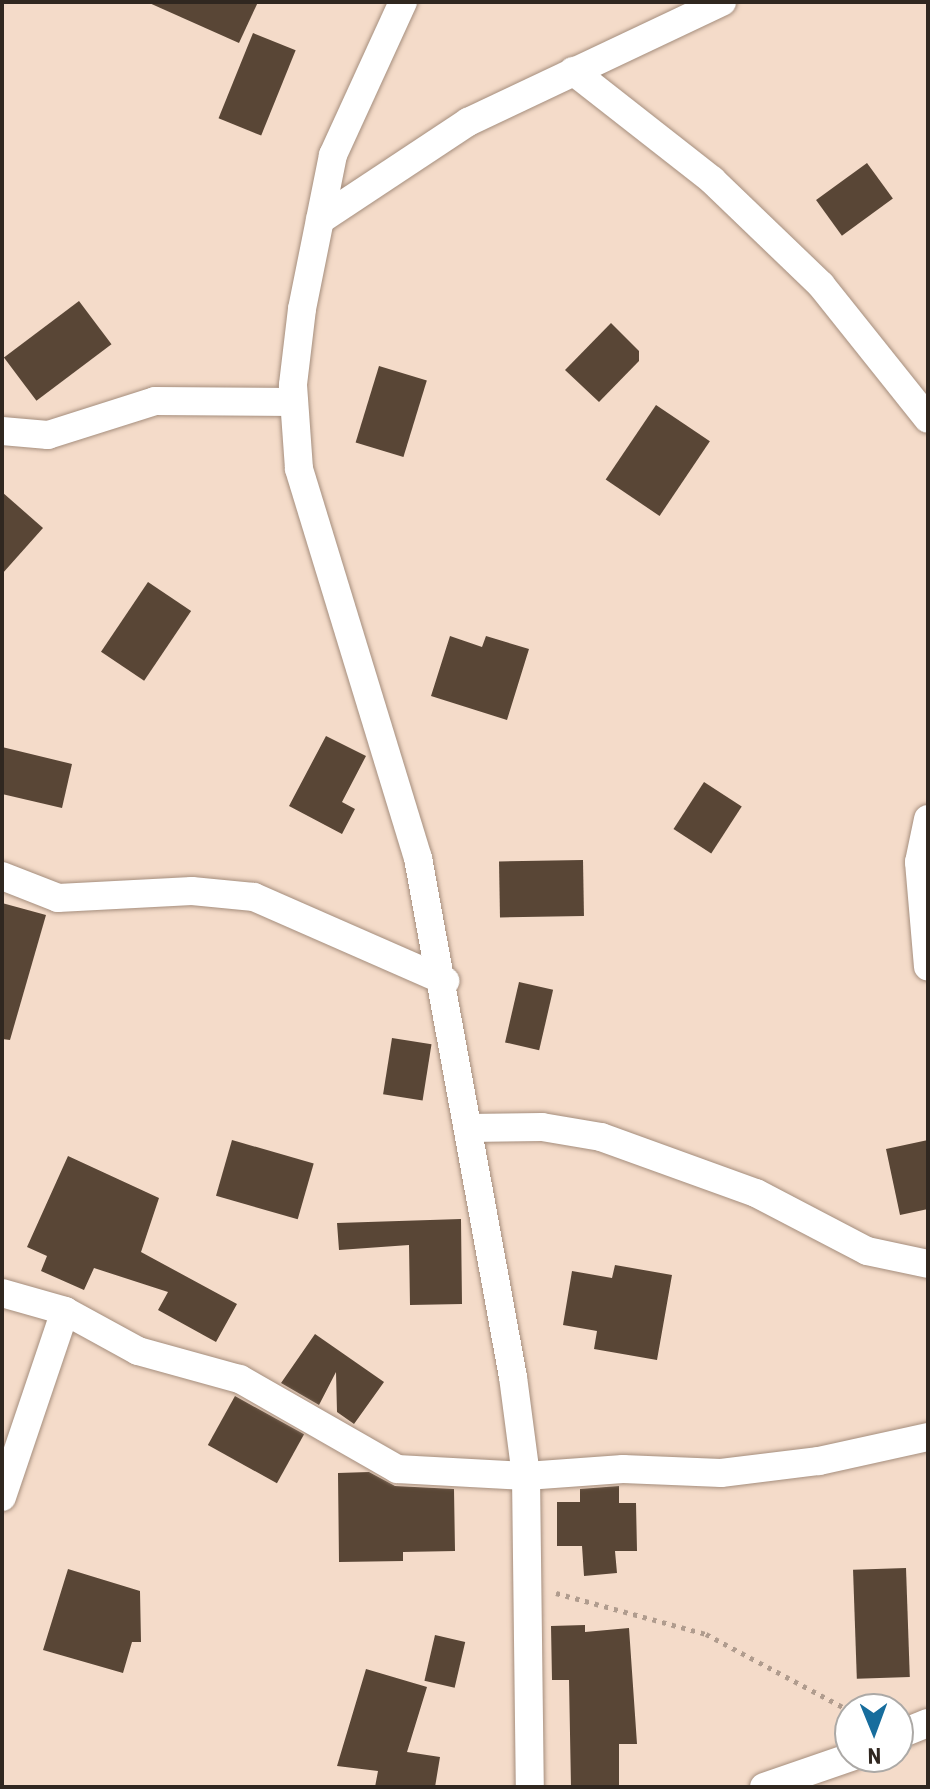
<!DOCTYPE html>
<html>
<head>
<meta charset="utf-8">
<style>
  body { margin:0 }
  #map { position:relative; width:930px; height:1789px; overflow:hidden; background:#f4dbc9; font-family:"Roboto Condensed",sans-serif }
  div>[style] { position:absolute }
  .building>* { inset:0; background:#594636; transform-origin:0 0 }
  .path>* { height:5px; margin-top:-2.5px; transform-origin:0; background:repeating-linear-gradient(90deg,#b09c8e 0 4px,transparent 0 10px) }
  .roads { filter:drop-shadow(0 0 2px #a58e7d) drop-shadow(0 0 2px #a58e7d) }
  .street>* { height:28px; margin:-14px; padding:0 14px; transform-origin:14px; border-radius:14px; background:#fff }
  span { translate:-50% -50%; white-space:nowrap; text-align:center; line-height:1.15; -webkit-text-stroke:8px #fff; paint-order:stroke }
  .frame { position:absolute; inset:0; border:4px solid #302720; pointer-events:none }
  .north { position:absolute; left:834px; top:1693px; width:80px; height:80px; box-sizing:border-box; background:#fff; border:2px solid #aca9a6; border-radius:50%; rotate:179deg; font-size:22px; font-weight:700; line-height:32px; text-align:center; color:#302720 }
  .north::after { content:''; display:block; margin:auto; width:28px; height:36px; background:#176d9d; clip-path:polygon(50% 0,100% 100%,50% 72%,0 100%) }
</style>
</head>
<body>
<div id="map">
  <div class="building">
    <div style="clip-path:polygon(147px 2px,258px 2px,239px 43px)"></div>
    <div style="left:253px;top:33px;width:46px;height:92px;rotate:22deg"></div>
    <div style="left:867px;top:163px;width:44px;height:63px;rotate:54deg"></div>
    <div style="left:79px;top:301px;width:54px;height:94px;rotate:53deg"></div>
    <div style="clip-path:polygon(611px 323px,639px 351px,639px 361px,599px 402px,565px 370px)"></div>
    <div style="left:379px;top:366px;width:50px;height:80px;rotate:17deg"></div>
    <div style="left:656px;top:405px;width:65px;height:90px;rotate:34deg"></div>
    <div style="clip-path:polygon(2px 492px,43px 528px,2px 574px)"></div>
    <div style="left:148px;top:582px;width:52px;height:84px;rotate:34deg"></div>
    <div style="clip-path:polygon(450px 636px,482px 647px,486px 636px,529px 649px,507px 720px,431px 696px)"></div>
    <div style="clip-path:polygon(326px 736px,366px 756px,342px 802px,355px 809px,342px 834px,289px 806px)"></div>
    <div style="clip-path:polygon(2px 747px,72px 764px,62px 808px,2px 794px)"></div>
    <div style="left:704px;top:782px;width:45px;height:56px;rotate:33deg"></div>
    <div style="left:583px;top:860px;width:56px;height:84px;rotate:89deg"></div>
    <div style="clip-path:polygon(2px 903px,46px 915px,10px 1040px,2px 1039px)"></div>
    <div style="left:519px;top:982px;width:35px;height:62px;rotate:13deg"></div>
    <div style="left:392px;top:1038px;width:40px;height:57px;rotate:9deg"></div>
    <div style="left:232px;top:1140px;width:85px;height:58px;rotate:16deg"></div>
    <div style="clip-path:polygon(928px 1140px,928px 1209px,900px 1215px,886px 1149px)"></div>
    <div style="clip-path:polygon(68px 1156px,159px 1198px,141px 1252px,237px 1304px,216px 1342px,158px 1310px,168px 1292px,94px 1268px,84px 1290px,41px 1271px,47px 1256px,27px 1247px)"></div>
    <div style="clip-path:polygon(461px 1219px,462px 1304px,410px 1305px,409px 1245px,339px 1250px,337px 1223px)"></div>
    <div style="clip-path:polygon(615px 1265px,672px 1275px,657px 1360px,594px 1349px,597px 1331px,563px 1325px,572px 1271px,612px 1278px)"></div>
    <div style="clip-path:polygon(315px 1334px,384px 1382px,354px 1424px,337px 1412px,336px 1372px,319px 1405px,281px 1383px)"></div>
    <div style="left:235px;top:1396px;width:79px;height:56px;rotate:29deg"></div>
    <div style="clip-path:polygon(369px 1472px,395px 1486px,454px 1489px,455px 1551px,403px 1552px,403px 1561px,339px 1562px,338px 1473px)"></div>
    <div style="clip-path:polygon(619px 1486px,619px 1503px,636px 1503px,637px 1551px,615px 1551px,617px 1573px,584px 1576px,582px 1546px,557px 1546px,557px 1502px,580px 1502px,580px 1489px)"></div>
    <div style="left:906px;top:1568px;width:109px;height:53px;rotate:88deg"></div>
    <div style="clip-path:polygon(68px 1569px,140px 1591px,141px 1642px,132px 1642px,123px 1673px,43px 1650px)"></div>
    <div style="clip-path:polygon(585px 1625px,585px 1632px,629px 1628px,637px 1744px,619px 1744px,619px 1787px,571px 1787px,569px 1680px,552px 1680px,551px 1626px)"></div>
    <div style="left:435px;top:1635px;width:31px;height:47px;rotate:13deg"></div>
    <div style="clip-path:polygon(366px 1669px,427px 1687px,407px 1752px,440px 1757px,435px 1787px,375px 1787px,378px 1771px,337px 1766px)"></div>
  </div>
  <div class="path">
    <div style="left:556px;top:1593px;width:156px;rotate:15.3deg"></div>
    <div style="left:706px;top:1634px;width:163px;rotate:28.1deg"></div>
  </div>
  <div class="roads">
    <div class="street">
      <div style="left:403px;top:2px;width:168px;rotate:114.6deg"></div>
      <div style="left:333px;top:155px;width:157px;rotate:101.4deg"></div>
      <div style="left:302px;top:309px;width:77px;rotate:96.8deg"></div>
      <div style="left:293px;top:385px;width:84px;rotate:85.9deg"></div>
      <div style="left:299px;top:469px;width:407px;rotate:73deg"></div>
      <div style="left:418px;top:858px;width:528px;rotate:79.63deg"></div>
      <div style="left:513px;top:1377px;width:100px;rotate:82.5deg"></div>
      <div style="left:526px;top:1476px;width:311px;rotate:89.3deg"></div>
      <div style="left:573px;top:71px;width:177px;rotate:38.1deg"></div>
      <div style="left:712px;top:180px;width:151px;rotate:43.9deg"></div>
      <div style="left:821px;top:285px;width:171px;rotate:51.4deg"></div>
      <div style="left:320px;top:220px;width:178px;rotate:-33.5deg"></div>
      <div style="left:468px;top:122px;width:281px;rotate:-25.3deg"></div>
      <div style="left:2px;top:431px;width:46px;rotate:5deg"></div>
      <div style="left:48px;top:435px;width:112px;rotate:-17.6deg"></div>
      <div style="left:155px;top:401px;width:139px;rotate:0.4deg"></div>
      <div style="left:928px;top:819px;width:44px;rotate:101.8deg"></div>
      <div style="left:919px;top:862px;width:105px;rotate:85.1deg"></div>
      <div style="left:2px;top:876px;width:60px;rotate:21.4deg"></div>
      <div style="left:58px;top:898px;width:134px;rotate:-3deg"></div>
      <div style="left:192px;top:891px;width:62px;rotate:5.5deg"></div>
      <div style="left:254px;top:897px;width:209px;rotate:23.7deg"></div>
      <div style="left:468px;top:1128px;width:74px;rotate:-0.8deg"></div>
      <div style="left:542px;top:1127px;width:60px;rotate:9.6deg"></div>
      <div style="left:601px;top:1137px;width:165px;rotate:19.9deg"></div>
      <div style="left:756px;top:1193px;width:125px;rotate:27.6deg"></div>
      <div style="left:867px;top:1251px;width:62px;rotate:12deg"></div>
      <div style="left:2px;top:1293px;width:66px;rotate:15.9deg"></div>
      <div style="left:65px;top:1311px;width:83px;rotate:28.7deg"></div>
      <div style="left:138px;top:1351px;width:106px;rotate:15.4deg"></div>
      <div style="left:240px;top:1379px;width:181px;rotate:29.8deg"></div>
      <div style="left:397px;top:1469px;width:129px;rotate:3.1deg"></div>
      <div style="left:526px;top:1476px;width:97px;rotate:-4.1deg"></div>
      <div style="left:623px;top:1469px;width:98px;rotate:2.3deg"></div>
      <div style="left:721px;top:1473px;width:99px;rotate:-7deg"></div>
      <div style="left:819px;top:1461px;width:112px;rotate:-12.4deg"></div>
      <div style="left:2px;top:1497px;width:196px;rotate:-71.3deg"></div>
      <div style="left:898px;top:1735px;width:32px;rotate:-22deg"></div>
      <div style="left:764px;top:1787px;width:92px;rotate:-19deg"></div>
    </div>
  </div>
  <div class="frame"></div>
  <div class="north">N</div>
</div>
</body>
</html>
